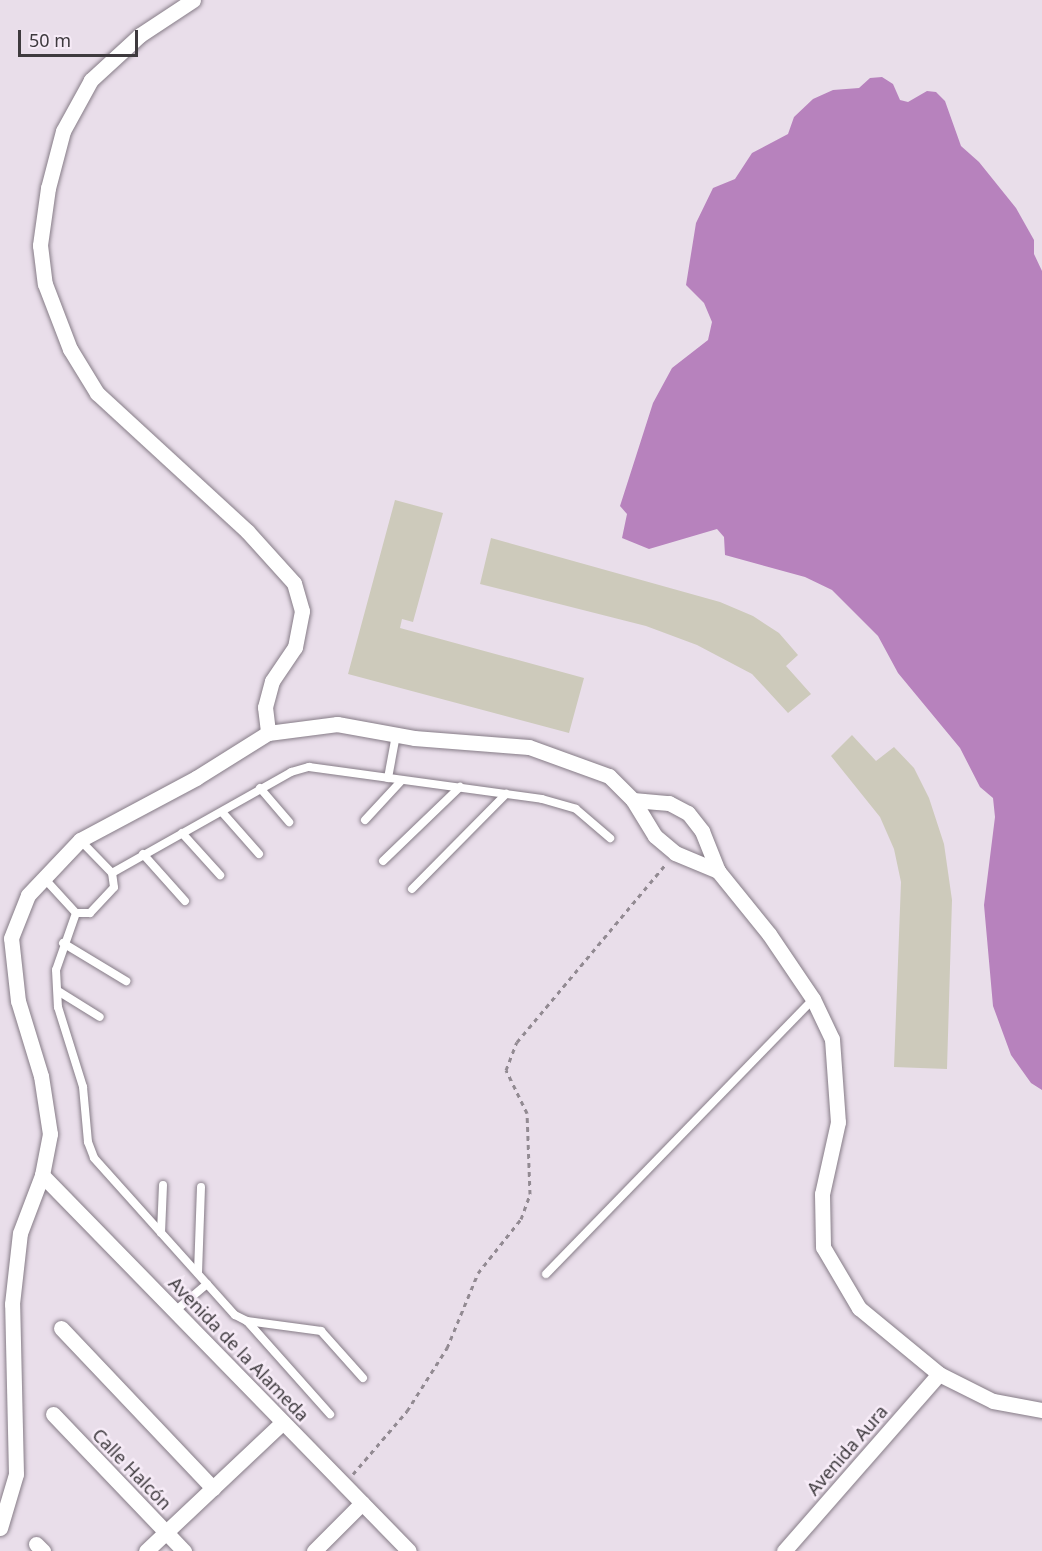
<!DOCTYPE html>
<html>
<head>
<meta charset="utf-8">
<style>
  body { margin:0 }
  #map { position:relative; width:1042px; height:1551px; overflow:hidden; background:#e9deea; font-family:"Noto Sans",sans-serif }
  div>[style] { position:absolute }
  .water>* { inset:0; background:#b782bd }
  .building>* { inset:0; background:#cdcabb }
  .path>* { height:3px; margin-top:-1.5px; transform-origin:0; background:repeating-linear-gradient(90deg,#928a92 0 4.5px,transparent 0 9px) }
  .roads { filter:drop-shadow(0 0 2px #867c87) drop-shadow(0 0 2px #867c87) }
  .service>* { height:8px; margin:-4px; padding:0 4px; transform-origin:4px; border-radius:4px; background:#fff }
  .minor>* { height:15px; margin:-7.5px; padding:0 7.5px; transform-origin:7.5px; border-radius:7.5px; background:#fff }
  span { translate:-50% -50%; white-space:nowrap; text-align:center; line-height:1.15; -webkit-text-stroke:5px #f6ebf7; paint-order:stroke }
  .street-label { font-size:18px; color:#3e3a3e }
  .scale { position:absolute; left:18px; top:30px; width:120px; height:27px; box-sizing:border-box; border:3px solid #3e3a3e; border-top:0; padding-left:8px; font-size:18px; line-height:21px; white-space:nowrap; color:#3e3a3e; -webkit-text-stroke:4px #f6ebf7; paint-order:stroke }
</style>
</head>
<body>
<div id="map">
  <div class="water">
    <div style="clip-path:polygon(882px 77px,893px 84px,900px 100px,908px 102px,927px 91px,936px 92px,945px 101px,961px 146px,979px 162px,1016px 208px,1034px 240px,1034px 254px,1042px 271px,1042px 1090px,1031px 1083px,1011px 1055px,993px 1006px,984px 905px,995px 817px,993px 798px,980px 787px,960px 748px,898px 673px,878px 636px,832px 590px,805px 577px,725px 555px,724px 537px,717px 529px,649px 549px,622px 538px,627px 514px,620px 506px,653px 403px,672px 368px,708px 340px,712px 322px,704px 303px,686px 285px,696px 223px,713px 188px,735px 179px,752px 153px,788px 134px,794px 117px,813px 99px,833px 90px,859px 88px,870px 78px)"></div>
  </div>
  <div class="building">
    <div style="clip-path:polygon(395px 500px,443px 513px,413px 622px,402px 619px,400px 628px,584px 678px,569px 733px,348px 674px)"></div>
    <div style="clip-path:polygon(491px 538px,720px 602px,753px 616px,779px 633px,798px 655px,786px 666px,811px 694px,788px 713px,752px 674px,697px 645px,646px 626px,480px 584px)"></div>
    <div style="clip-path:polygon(852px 735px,876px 761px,894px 747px,914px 768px,929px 798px,944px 844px,952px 900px,947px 1069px,894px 1067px,901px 882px,894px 849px,880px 817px,831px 756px)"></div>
  </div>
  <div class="path">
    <div style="left:353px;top:1474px;width:83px;rotate:-49.4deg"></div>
    <div style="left:407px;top:1411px;width:75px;rotate:-57.6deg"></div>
    <div style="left:447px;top:1348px;width:81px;rotate:-67.5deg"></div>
    <div style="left:478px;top:1273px;width:69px;rotate:-51.5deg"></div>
    <div style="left:521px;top:1219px;width:27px;rotate:-70deg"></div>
    <div style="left:530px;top:1194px;width:81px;rotate:-92.1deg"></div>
    <div style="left:527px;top:1113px;width:48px;rotate:-116deg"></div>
    <div style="left:506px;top:1070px;width:30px;rotate:-69deg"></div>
    <div style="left:517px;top:1042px;width:232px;rotate:-50.1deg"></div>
  </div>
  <div class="roads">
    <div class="service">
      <div style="left:388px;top:778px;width:44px;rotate:-79.5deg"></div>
      <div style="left:260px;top:788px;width:45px;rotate:49.5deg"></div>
      <div style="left:222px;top:812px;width:56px;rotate:48.6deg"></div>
      <div style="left:365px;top:820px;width:54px;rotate:-47.2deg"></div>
      <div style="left:182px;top:833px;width:57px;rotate:47.9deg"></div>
      <div style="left:143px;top:854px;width:63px;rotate:48.2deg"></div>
      <div style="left:383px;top:861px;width:107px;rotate:-43.9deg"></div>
      <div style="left:112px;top:873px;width:206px;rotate:-29.4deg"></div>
      <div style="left:291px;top:772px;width:19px;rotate:-16deg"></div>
      <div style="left:309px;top:767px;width:235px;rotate:7.8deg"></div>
      <div style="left:542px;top:799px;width:35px;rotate:16deg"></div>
      <div style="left:576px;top:809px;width:45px;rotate:40.5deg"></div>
      <div style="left:43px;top:877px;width:49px;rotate:47.5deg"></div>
      <div style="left:76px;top:913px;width:60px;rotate:109.3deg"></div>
      <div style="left:56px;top:970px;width:37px;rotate:87deg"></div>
      <div style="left:58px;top:1007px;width:84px;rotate:72.6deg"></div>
      <div style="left:83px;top:1087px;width:55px;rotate:84.8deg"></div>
      <div style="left:88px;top:1142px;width:17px;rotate:69deg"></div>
      <div style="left:94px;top:1158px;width:211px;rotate:48.1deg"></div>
      <div style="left:235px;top:1315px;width:13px;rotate:27deg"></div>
      <div style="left:247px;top:1321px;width:75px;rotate:7.7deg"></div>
      <div style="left:321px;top:1331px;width:63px;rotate:48.2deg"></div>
      <div style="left:412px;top:889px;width:134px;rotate:-45.3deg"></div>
      <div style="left:76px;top:913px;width:14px"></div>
      <div style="left:90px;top:913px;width:35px;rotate:-47deg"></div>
      <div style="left:114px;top:887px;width:14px;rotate:-98deg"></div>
      <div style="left:112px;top:873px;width:46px;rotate:-134.1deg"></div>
      <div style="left:63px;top:943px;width:74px;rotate:31.1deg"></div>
      <div style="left:58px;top:991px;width:49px;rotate:31.8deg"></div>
      <div style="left:161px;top:1233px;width:48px;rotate:-87.6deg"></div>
      <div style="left:198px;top:1273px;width:86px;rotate:-88deg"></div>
      <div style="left:546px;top:1274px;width:383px;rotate:-45.8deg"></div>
      <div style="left:175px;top:1311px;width:42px;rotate:-40.2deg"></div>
      <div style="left:247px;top:1321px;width:125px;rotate:48.3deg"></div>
    </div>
    <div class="minor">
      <div style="left:193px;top:0;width:64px;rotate:146.6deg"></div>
      <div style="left:140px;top:35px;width:67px;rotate:137.4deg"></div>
      <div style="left:91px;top:80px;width:58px;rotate:118.8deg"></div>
      <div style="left:63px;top:131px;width:59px;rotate:104.7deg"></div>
      <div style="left:48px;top:188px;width:58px;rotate:98deg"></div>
      <div style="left:40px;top:245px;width:39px;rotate:83deg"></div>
      <div style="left:45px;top:284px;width:70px;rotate:69deg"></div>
      <div style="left:70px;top:349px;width:52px;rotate:58.5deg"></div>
      <div style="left:97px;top:393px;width:204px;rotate:42.6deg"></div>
      <div style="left:247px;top:531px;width:70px;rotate:47.9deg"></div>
      <div style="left:294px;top:583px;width:29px;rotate:74deg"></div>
      <div style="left:302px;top:611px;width:37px;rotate:101deg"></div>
      <div style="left:295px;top:647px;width:41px;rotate:124.1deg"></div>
      <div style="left:272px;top:681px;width:27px;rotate:105deg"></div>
      <div style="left:265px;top:707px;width:26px;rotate:83deg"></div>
      <div style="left:633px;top:800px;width:36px;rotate:5deg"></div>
      <div style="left:669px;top:803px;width:21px;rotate:28deg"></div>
      <div style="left:688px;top:813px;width:23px;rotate:52deg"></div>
      <div style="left:702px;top:831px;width:43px;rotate:68.2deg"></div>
      <div style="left:718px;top:871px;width:81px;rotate:51deg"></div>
      <div style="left:769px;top:934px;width:78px;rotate:55.9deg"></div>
      <div style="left:813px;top:999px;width:44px;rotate:64.6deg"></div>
      <div style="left:832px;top:1039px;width:83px;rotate:85.9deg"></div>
      <div style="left:838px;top:1122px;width:74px;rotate:102.5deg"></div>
      <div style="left:822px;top:1194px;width:53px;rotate:88.9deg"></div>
      <div style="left:823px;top:1247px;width:71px;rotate:59.5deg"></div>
      <div style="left:859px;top:1308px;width:104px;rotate:39.5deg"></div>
      <div style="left:939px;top:1374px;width:60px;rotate:26.6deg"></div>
      <div style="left:993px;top:1401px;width:50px;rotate:10.4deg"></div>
      <div style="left:42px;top:1175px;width:525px;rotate:45.69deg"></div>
      <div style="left:61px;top:1328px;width:221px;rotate:46.5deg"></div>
      <div style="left:53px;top:1414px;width:190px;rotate:46.3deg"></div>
      <div style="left:0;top:1528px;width:56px;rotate:-73.5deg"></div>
      <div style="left:16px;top:1474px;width:170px;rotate:-91.3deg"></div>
      <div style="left:12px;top:1304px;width:71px;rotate:-83.6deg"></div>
      <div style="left:20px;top:1233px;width:62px;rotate:-69.2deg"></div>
      <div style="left:42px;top:1175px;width:42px;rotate:-79deg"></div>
      <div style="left:50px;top:1134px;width:59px;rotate:-98.8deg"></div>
      <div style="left:41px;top:1076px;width:78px;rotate:-107deg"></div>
      <div style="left:18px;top:1001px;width:63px;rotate:-96.3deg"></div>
      <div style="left:11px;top:938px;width:46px;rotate:-68.4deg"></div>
      <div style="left:28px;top:895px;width:76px;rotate:-46.6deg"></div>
      <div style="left:80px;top:840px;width:132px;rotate:-28.1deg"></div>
      <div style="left:196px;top:778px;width:85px;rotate:-32deg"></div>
      <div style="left:268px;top:733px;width:70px;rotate:-7.4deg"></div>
      <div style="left:337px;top:724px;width:78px;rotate:10.3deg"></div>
      <div style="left:414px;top:738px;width:115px;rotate:4.5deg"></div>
      <div style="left:529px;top:747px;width:85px;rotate:19.9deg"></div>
      <div style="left:609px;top:776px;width:34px;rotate:45deg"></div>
      <div style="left:633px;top:800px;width:42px;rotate:58.6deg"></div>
      <div style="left:655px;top:836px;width:26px;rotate:40deg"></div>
      <div style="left:675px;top:853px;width:47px;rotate:22.7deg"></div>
      <div style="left:36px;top:1544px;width:10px;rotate:45deg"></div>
      <div style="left:146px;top:1551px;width:188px;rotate:-43.3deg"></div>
      <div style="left:314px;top:1551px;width:68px;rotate:-45deg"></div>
      <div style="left:784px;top:1551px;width:235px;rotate:-48.8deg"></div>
    </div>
  </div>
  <div class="street-label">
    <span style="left:239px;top:1349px;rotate:46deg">Avenida de la Alameda</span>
    <span style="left:847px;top:1450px;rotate:-49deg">Avenida Aura</span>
    <span style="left:132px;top:1469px;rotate:46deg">Calle Halcón</span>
  </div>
  <div class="scale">50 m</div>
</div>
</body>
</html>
